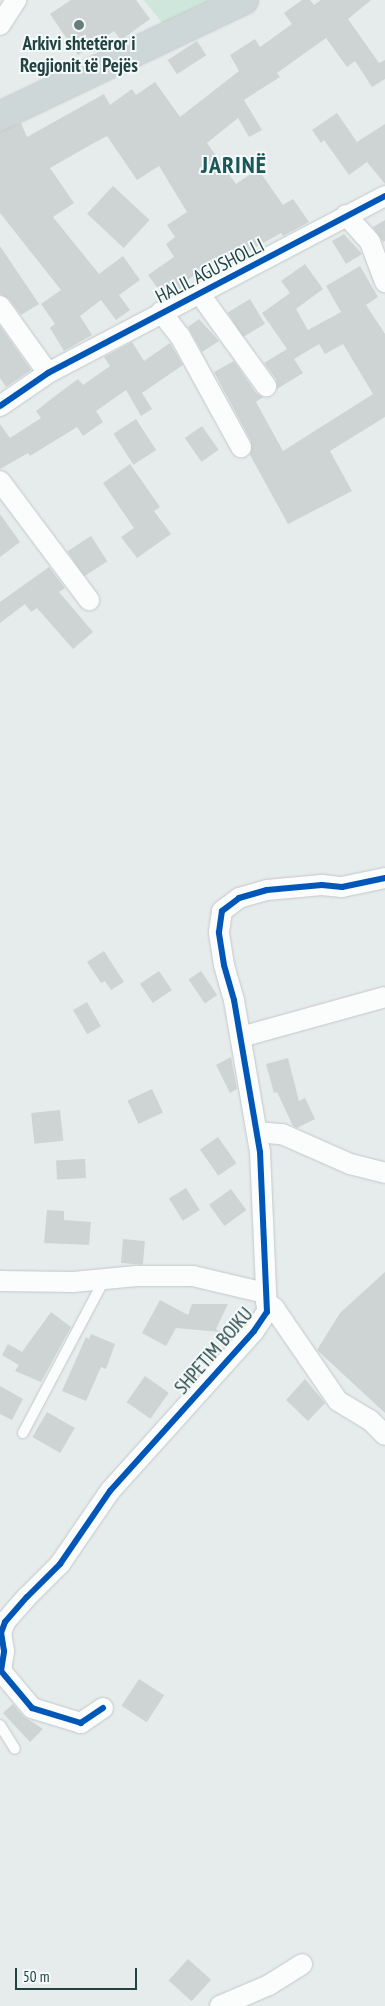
<!DOCTYPE html>
<html>
<head>
<meta charset="utf-8">
<style>
  body { margin:0 }
  #map { position:relative; width:385px; height:2006px; overflow:hidden; background:#e6ebeb; font-family:"PT Sans Narrow",sans-serif }
  div>[style] { position:absolute }
  .green>* { inset:0; background:#cee6db }
  .building>* { inset:0; background:#ced4d4; transform-origin:0 0 }
  .roads { filter:drop-shadow(0 0 1px #c3c8c8) drop-shadow(0 0 1px #c3c8c8) }
  .service>* { height:10px; margin:-5px; padding:0 5px; transform-origin:5px; border-radius:5px; background:#fbfcfc }
  .minor>* { height:20px; margin:-10px; padding:0 10px; transform-origin:10px; border-radius:10px; background:#fbfcfc }
  .primary>* { height:28px; margin:-14px; padding:0 14px; transform-origin:14px; border-radius:14px; background:#ced7d7 }
  .cycleway>* { height:6px; margin:-3px; padding:0 3px; transform-origin:3px; border-radius:3px; background:#0057b8 }
  .dots>* { width:14px; height:14px; translate:-50% -50%; box-sizing:border-box; border:2px solid #f4faf9; border-radius:50% }
  span { translate:-50% -50%; white-space:nowrap; text-align:center; line-height:1.15; -webkit-text-stroke:4px #f4faf9; paint-order:stroke }
  .poi-label { font-size:19px; color:#214241; font-weight:700 }
  .street-label { font-size:19px; color:#214241 }
  .district-label { font-size:24px; color:#1a5756; font-weight:700; letter-spacing:1px }
  .scale { position:absolute; left:15px; top:1968px; width:122px; height:22px; box-sizing:border-box; border:2px solid #214241; border-top:0; padding-left:6px; font-size:15px; line-height:18px; white-space:nowrap; color:#214241; -webkit-text-stroke:4px #f4faf9; paint-order:stroke }
</style>
</head>
<body>
<div id="map">
  <div class="green">
    <div style="clip-path:polygon(144px 0,210px 0,163px 24px)"></div>
  </div>
  <div class="building">
    <div style="clip-path:polygon(71px 0,136px 0,150px 19px,121px 40px,114px 31px,78px 55px,50px 14px)"></div>
    <div style="clip-path:polygon(302px 0,310px 0,314px 5px,321px 0,371px 0,348px 19px,379px 63px,385px 60px,385px 79px,372px 87px,355px 61px,347px 67px,326px 38px,277px 73px,280px 77px,244px 100px,262px 130px,249px 137px,238px 118px,207px 143px,236px 184px,258px 169px,283px 205px,293px 199px,309px 222px,283px 236px,281px 233px,240px 256px,237px 251px,205px 267px,188px 280px,190px 284px,165px 298px,148px 275px,174px 257px,166px 244px,175px 237px,167px 225px,187px 212px,159px 166px,137px 180px,107px 136px,92px 144px,50px 168px,74px 203px,53px 217px,99px 274px,123px 256px,140px 280px,119px 295px,130px 310px,116px 320px,101px 300px,80px 316px,92px 335px,64px 351px,50px 328px,55px 324px,41px 304px,61px 290px,0 213px,0 131px,21px 123px,27px 137px,104px 94px,110px 105px,132px 89px,136px 95px,155px 82px,180px 117px,239px 71px,230px 55px,255px 39px,260px 47px,292px 24px,284px 13px)"></div>
    <div style="left:197px;top:41px;width:17px;height:35px;rotate:57deg"></div>
    <div style="clip-path:polygon(337px 113px,357px 142px,385px 124px,385px 184px,367px 162px,349px 175px,324px 140px,321px 143px,312px 130px)"></div>
    <div style="left:113px;top:186px;width:50px;height:38px;rotate:43deg"></div>
    <div style="clip-path:polygon(385px 220px,385px 241px,383px 242px,373px 227px)"></div>
    <div style="clip-path:polygon(344px 234px,362px 254px,346px 264px,332px 241px)"></div>
    <div style="clip-path:polygon(0 246px,39px 304px,21px 315px,9px 299px,0 294px)"></div>
    <div style="clip-path:polygon(305px 264px,323px 289px,296px 309px,308px 330px,341px 312px,326px 286px,360px 266px,378px 297px,366px 305px,385px 334px,385px 417px,330px 451px,352px 491px,288px 524px,250px 455px,251px 441px,214px 372px,234px 361px,256px 393px,263px 397px,256px 402px,283px 451px,373px 394px,343px 344px,325px 354px,319px 344px,294px 359px,303px 373px,277px 389px,276px 379px,264px 363px,287px 349px,262px 313px,290px 293px,281px 281px)"></div>
    <div style="left:250px;top:299px;width:29px;height:26px;rotate:59deg"></div>
    <div style="clip-path:polygon(199px 319px,219px 341px,202px 352px,188px 327px)"></div>
    <div style="clip-path:polygon(0 326px,31px 370px,6px 387px,0 378px)"></div>
    <div style="clip-path:polygon(132px 342px,144px 361px,170px 343px,183px 365px,142px 393px,152px 409px,141px 416px,126px 390px,96px 411px,103px 422px,83px 436px,77px 427px,30px 456px,28px 453px,0 469px,0 424px,10px 438px,41px 418px,36px 411px,55px 396px,78px 379px,83px 385px,110px 366px,104px 357px)"></div>
    <div style="left:136px;top:419px;width:37px;height:27px;rotate:57deg"></div>
    <div style="left:202px;top:426px;width:29px;height:21px;rotate:55deg"></div>
    <div style="clip-path:polygon(130px 464px,160px 507px,154px 511px,171px 534px,137px 558px,121px 537px,134px 528px,103px 483px)"></div>
    <div style="clip-path:polygon(0 514px,20px 542px,0 557px)"></div>
    <div style="left:91px;top:536px;width:30px;height:28px;rotate:57deg"></div>
    <div style="clip-path:polygon(49px 567px,65px 588px,59px 592px,93px 632px,73px 649px,37px 608px,31px 612px,25px 604px,0 623px,0 602px)"></div>
    <div style="clip-path:polygon(104px 951px,124px 982px,111px 990px,105px 981px,101px 983px,87px 962px)"></div>
    <div style="left:159px;top:971px;width:23px;height:23px;rotate:56deg"></div>
    <div style="left:201px;top:971px;width:29px;height:15px;rotate:56deg"></div>
    <div style="left:87px;top:1002px;width:28px;height:16px;rotate:60deg"></div>
    <div style="clip-path:polygon(231px 1057px,237px 1089px,230px 1093px,216px 1065px)"></div>
    <div style="clip-path:polygon(288px 1058px,299px 1101px,305px 1098px,315px 1119px,297px 1128px,293px 1126px,277px 1092px,274px 1093px,266px 1064px)"></div>
    <div style="left:152px;top:1089px;width:26px;height:27px;rotate:65deg"></div>
    <div style="left:60px;top:1110px;width:31px;height:29px;rotate:84deg"></div>
    <div style="left:218px;top:1137px;width:32px;height:22px;rotate:55deg"></div>
    <div style="left:85px;top:1159px;width:19px;height:29px;rotate:87deg"></div>
    <div style="left:186px;top:1188px;width:26px;height:20px;rotate:58deg"></div>
    <div style="left:231px;top:1189px;width:26px;height:27px;rotate:54deg"></div>
    <div style="clip-path:polygon(47px 1210px,64px 1211px,64px 1220px,91px 1222px,89px 1245px,44px 1243px)"></div>
    <div style="left:123px;top:1239px;width:22px;height:24px;rotate:5deg"></div>
    <div style="clip-path:polygon(385px 1272px,385px 1413px,317px 1350px,340px 1313px)"></div>
    <div style="clip-path:polygon(160px 1300px,188px 1315px,192px 1304px,228px 1304px,216px 1329px,220px 1332px,176px 1328px,166px 1346px,142px 1333px)"></div>
    <div style="clip-path:polygon(51px 1312px,71px 1327px,41px 1382px,15px 1371px,19px 1365px,2px 1355px,8px 1344px,22px 1352px)"></div>
    <div style="clip-path:polygon(91px 1334px,115px 1344px,106px 1369px,101px 1367px,86px 1401px,62px 1391px,86px 1337px,89px 1339px)"></div>
    <div style="left:145px;top:1376px;width:29px;height:32px;rotate:35deg"></div>
    <div style="clip-path:polygon(305px 1379px,325px 1403px,308px 1421px,286px 1400px)"></div>
    <div style="clip-path:polygon(0 1386px,23px 1399px,12px 1420px,0 1414px)"></div>
    <div style="left:47px;top:1412px;width:32px;height:29px;rotate:30deg"></div>
    <div style="left:139px;top:1679px;width:30px;height:32px;rotate:33deg"></div>
    <div style="clip-path:polygon(13px 1704px,23px 1716px,43px 1729px,30px 1742px,3px 1713px)"></div>
    <div style="left:188px;top:1959px;width:31px;height:29px;rotate:42deg"></div>
  </div>
  <div class="roads">
    <div class="service">
      <div style="left:23px;top:1433px;width:173px;rotate:-62.1deg"></div>
      <div style="left:0;top:1725px;width:28px;rotate:58deg"></div>
    </div>
    <div class="minor">
      <div style="left:0;top:25px;width:30px;rotate:-57deg"></div>
      <div style="left:346px;top:215px;width:36px;rotate:48deg"></div>
      <div style="left:370px;top:242px;width:43px;rotate:69.4deg"></div>
      <div style="left:199px;top:293px;width:115px;rotate:54.2deg"></div>
      <div style="left:0;top:306px;width:82px;rotate:54.4deg"></div>
      <div style="left:161px;top:312px;width:31px;rotate:52deg"></div>
      <div style="left:180px;top:336px;width:127px;rotate:61.2deg"></div>
      <div style="left:0;top:406px;width:58px;rotate:-34.5deg"></div>
      <div style="left:48px;top:373px;width:381px;rotate:-27.7deg"></div>
      <div style="left:0;top:481px;width:149px;rotate:53.2deg"></div>
      <div style="left:241px;top:1037px;width:149px;rotate:-15.5deg"></div>
      <div style="left:257px;top:1132px;width:25px;rotate:5deg"></div>
      <div style="left:282px;top:1134px;width:74px;rotate:23.8deg"></div>
      <div style="left:350px;top:1164px;width:36px;rotate:14deg"></div>
      <div style="left:0;top:1281px;width:73px;rotate:0.8deg"></div>
      <div style="left:73px;top:1282px;width:64px;rotate:-5.4deg"></div>
      <div style="left:137px;top:1276px;width:56px"></div>
      <div style="left:193px;top:1276px;width:74px;rotate:13.3deg"></div>
      <div style="left:266px;top:1302px;width:10px;rotate:37deg"></div>
      <div style="left:274px;top:1308px;width:113px;rotate:55.5deg"></div>
      <div style="left:338px;top:1401px;width:37px;rotate:31deg"></div>
      <div style="left:370px;top:1420px;width:21px;rotate:45deg"></div>
      <div style="left:103px;top:1708px;width:27px;rotate:146deg"></div>
      <div style="left:81px;top:1723px;width:51px;rotate:-163deg"></div>
      <div style="left:32px;top:1708px;width:48px;rotate:-130deg"></div>
      <div style="left:1px;top:1671px;width:20px;rotate:-81deg"></div>
      <div style="left:4px;top:1651px;width:18px;rotate:-99deg"></div>
      <div style="left:1px;top:1633px;width:12px;rotate:-70deg"></div>
      <div style="left:5px;top:1622px;width:33px;rotate:-49deg"></div>
      <div style="left:27px;top:1597px;width:47px;rotate:-45deg"></div>
      <div style="left:60px;top:1564px;width:88px;rotate:-55.6deg"></div>
      <div style="left:110px;top:1491px;width:215px;rotate:-48deg"></div>
      <div style="left:254px;top:1331px;width:23px;rotate:-56deg"></div>
      <div style="left:267px;top:1312px;width:160px;rotate:-92.5deg"></div>
      <div style="left:260px;top:1152px;width:154px;rotate:-99.7deg"></div>
      <div style="left:234px;top:1000px;width:36px;rotate:-106deg"></div>
      <div style="left:224px;top:965px;width:33px;rotate:-99deg"></div>
      <div style="left:219px;top:932px;width:21px;rotate:-82deg"></div>
      <div style="left:222px;top:911px;width:21px;rotate:-37deg"></div>
      <div style="left:239px;top:898px;width:29px;rotate:-16deg"></div>
      <div style="left:267px;top:890px;width:55px;rotate:-5.2deg"></div>
      <div style="left:322px;top:885px;width:20px;rotate:6deg"></div>
      <div style="left:342px;top:887px;width:44px;rotate:-11.8deg"></div>
      <div style="left:220px;top:2006px;width:53px;rotate:-23.2deg"></div>
      <div style="left:269px;top:1985px;width:39px;rotate:-32deg"></div>
    </div>
    <div class="primary">
      <div style="left:0;top:116px;width:270px;rotate:-25.4deg"></div>
    </div>
  </div>
  <div class="cycleway">
    <div style="left:0;top:406px;width:58px;rotate:-34.5deg"></div>
    <div style="left:48px;top:373px;width:381px;rotate:-27.7deg"></div>
    <div style="left:103px;top:1708px;width:27px;rotate:146deg"></div>
    <div style="left:81px;top:1723px;width:51px;rotate:-163deg"></div>
    <div style="left:32px;top:1708px;width:48px;rotate:-130deg"></div>
    <div style="left:1px;top:1671px;width:20px;rotate:-81deg"></div>
    <div style="left:4px;top:1651px;width:18px;rotate:-99deg"></div>
    <div style="left:1px;top:1633px;width:12px;rotate:-70deg"></div>
    <div style="left:5px;top:1622px;width:33px;rotate:-49deg"></div>
    <div style="left:27px;top:1597px;width:47px;rotate:-45deg"></div>
    <div style="left:60px;top:1564px;width:88px;rotate:-55.6deg"></div>
    <div style="left:110px;top:1491px;width:215px;rotate:-48deg"></div>
    <div style="left:254px;top:1331px;width:23px;rotate:-56deg"></div>
    <div style="left:267px;top:1312px;width:160px;rotate:-92.5deg"></div>
    <div style="left:260px;top:1152px;width:154px;rotate:-99.7deg"></div>
    <div style="left:234px;top:1000px;width:36px;rotate:-106deg"></div>
    <div style="left:224px;top:965px;width:33px;rotate:-99deg"></div>
    <div style="left:219px;top:932px;width:21px;rotate:-82deg"></div>
    <div style="left:222px;top:911px;width:21px;rotate:-37deg"></div>
    <div style="left:239px;top:898px;width:29px;rotate:-16deg"></div>
    <div style="left:267px;top:890px;width:55px;rotate:-5.2deg"></div>
    <div style="left:322px;top:885px;width:20px;rotate:6deg"></div>
    <div style="left:342px;top:887px;width:44px;rotate:-11.8deg"></div>
  </div>
  <div class="dots">
    <div style="left:79px;top:25px;background:#667d7c"></div>
  </div>
  <div class="poi-label">
    <span style="left:79px;top:55px">Arkivi shtetëror i<br>Regjionit të Pejës</span>
  </div>
  <div class="street-label">
    <span style="left:210px;top:271px;rotate:-27deg">HALIL AGUSHOLLI</span>
    <span style="left:214px;top:1351px;rotate:-49deg">SHPETIM BOJKU</span>
  </div>
  <div class="district-label">
    <span style="left:234px;top:165px">JARINË</span>
  </div>
  <div class="scale">50 m</div>
</div>
</body>
</html>
